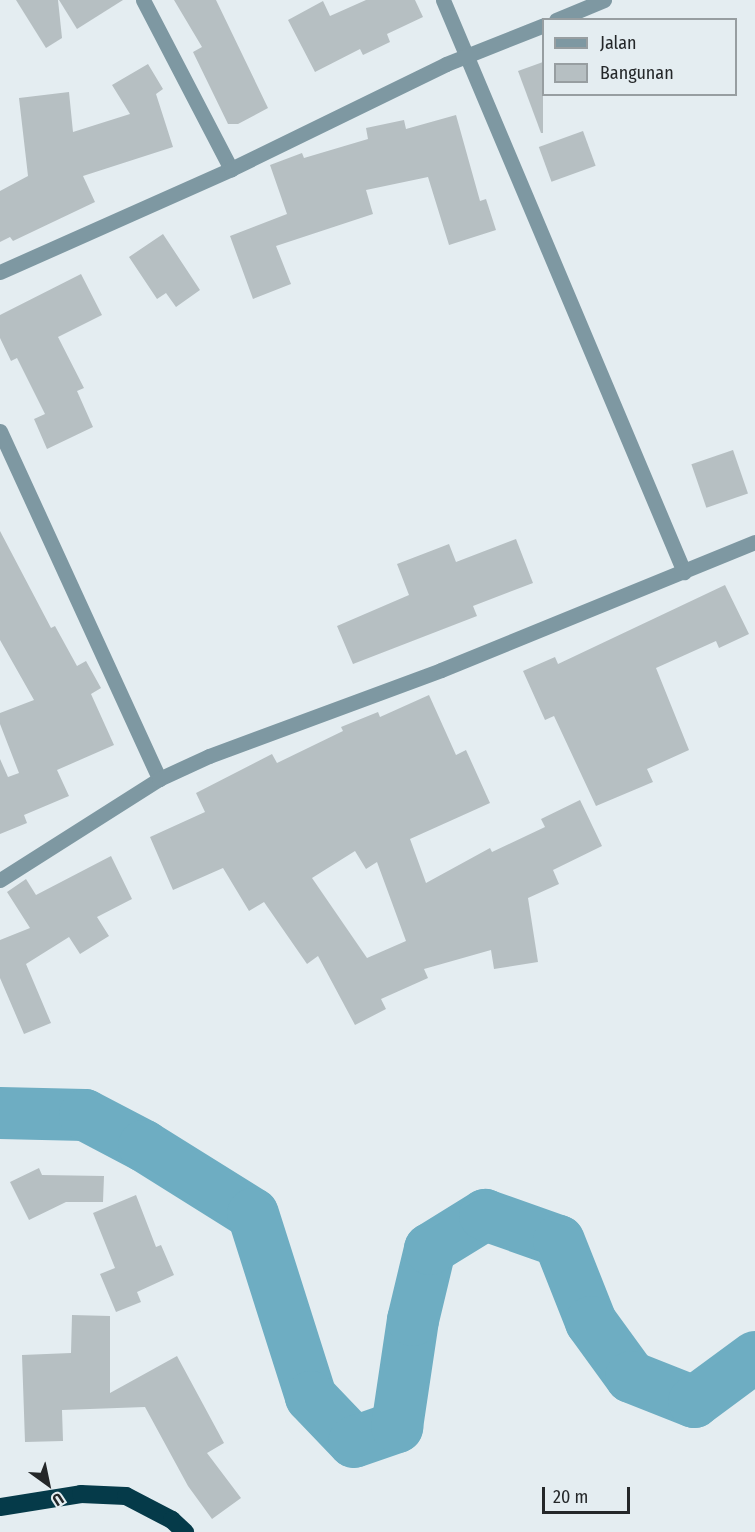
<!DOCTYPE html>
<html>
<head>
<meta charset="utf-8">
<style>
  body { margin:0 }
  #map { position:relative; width:755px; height:1532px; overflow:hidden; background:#e4edf1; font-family:"Fira Sans Condensed",sans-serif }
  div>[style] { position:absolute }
  .river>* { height:52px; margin:-26px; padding:0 26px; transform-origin:26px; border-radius:26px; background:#6eadc2 }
  .building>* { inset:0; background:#b6bfc2; transform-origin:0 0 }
  .minor>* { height:15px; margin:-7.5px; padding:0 7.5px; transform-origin:7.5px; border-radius:7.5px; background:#7e98a2 }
  .highway>* { height:18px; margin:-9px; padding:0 9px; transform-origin:9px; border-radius:9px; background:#053a49 }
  span { translate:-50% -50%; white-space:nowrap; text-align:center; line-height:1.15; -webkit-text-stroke:4.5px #e4edf1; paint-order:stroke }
  .legend { position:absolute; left:542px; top:18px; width:195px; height:78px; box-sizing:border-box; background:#e4edf1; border:2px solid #979ea1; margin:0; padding:8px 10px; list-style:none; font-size:18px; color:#242729 }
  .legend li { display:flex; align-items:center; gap:12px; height:30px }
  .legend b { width:30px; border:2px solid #979ea1 }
  .north { position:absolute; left:18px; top:1454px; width:60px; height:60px; -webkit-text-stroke:4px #e4edf1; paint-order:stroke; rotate:147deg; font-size:16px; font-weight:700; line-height:24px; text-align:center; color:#242729 }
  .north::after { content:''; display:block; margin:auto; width:21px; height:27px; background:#242729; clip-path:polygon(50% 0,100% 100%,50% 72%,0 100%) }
  .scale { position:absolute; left:542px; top:1487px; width:88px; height:27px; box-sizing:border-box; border:3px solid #242729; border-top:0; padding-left:8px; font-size:18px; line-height:21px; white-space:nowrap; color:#242729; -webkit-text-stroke:4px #e4edf1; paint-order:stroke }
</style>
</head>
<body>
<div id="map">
  <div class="river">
    <div style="left:0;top:1113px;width:85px;rotate:1.3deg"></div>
    <div style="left:85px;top:1115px;width:67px;rotate:27.7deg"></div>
    <div style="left:144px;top:1146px;width:128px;rotate:32deg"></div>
    <div style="left:253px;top:1214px;width:192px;rotate:72.4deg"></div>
    <div style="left:311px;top:1397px;width:62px;rotate:46.3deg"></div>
    <div style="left:354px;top:1442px;width:46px;rotate:-19.2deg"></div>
    <div style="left:397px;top:1427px;width:108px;rotate:-81.5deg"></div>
    <div style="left:413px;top:1320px;width:73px;rotate:-76.5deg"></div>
    <div style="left:430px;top:1249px;width:65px;rotate:-31.7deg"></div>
    <div style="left:485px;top:1215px;width:78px;rotate:19.4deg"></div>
    <div style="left:559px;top:1241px;width:87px;rotate:68.4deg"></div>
    <div style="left:591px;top:1322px;width:68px;rotate:54deg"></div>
    <div style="left:631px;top:1377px;width:68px;rotate:21.6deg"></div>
    <div style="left:694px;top:1402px;width:76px;rotate:-36.4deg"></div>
  </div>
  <div class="building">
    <div style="clip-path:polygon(16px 0,58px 0,62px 38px,46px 48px)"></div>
    <div style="clip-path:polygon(59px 0,123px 0,77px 29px)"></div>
    <div style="clip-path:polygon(174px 0,216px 0,268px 108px,238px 124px,228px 124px,193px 52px,202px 47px)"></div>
    <div style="clip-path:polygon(366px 0,415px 0,423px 17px,387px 34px,390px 42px,363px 55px,360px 49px,315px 72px,288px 20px,323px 1px,330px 16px)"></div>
    <div style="clip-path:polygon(543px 62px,543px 133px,541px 133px,518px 71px)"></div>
    <div style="clip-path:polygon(148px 64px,163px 89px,156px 94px,173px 147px,83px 176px,95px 202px,13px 241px,10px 237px,0 242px,0 191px,28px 176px,19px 98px,69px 92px,73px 132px,130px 114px,112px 85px)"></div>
    <div style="clip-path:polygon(456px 115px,480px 201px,486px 199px,496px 230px,449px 245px,428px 177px,366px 190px,373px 214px,276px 246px,291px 284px,253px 299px,230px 236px,287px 214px,270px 165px,302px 153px,304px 158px,368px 139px,366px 128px,404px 120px,406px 129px)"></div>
    <div style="left:583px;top:131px;width:37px;height:47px;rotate:70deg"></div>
    <div style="clip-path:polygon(163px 234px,200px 290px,176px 307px,166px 293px,157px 299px,129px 257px)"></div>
    <div style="clip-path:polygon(81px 274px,102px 315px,58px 337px,84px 388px,77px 391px,93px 427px,47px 449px,34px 419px,45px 414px,17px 358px,11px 361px,0 338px,0 315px)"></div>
    <div style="left:733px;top:450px;width:46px;height:44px;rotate:71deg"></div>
    <div style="clip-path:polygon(0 531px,51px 628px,55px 626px,77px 666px,86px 661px,101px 688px,91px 694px,114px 745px,57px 770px,69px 796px,24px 815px,27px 823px,0 834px,0 759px,8px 777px,19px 773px,0 724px,0 713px,34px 700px,0 640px)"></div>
    <div style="clip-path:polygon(516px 539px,533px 583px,473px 606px,477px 616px,353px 664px,337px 626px,409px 595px,397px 564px,449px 544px,456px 562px)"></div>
    <div style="clip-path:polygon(725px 585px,749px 634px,719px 648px,716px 641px,656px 668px,689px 750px,647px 769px,653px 782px,596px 806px,554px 716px,545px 720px,523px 671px,555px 657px,558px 664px)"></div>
    <div style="clip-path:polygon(evenodd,429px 695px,456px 755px,466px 750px,490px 803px,410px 839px,426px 883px,490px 848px,492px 852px,545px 827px,541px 819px,580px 800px,602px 846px,553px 870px,559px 884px,528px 898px,538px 962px,494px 969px,491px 950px,424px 969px,428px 978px,381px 999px,386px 1009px,355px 1025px,318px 956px,307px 964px,264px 902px,249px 911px,223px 868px,173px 890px,150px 837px,205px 812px,196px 793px,272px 754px,277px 763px,343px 731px,341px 727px,378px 712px,380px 717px,429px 695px,355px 851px,366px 869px,377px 862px,406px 941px,367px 958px,312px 878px,355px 851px)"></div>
    <div style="clip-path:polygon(111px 856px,132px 899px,97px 917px,109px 936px,80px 954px,69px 937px,26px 964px,51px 1023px,24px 1034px,0 978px,0 940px,30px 928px,7px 892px,26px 879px,36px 895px)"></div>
    <div style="clip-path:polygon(39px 1168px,42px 1175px,104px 1176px,103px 1202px,66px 1202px,29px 1220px,10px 1182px)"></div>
    <div style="clip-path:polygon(136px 1195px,156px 1247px,161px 1245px,174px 1275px,137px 1292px,141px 1302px,116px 1312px,100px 1274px,115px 1268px,93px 1213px)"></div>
    <div style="clip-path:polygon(72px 1315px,110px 1316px,110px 1393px,177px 1356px,224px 1443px,207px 1453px,241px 1498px,212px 1519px,188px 1486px,145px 1407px,62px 1410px,63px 1441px,25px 1442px,22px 1355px,71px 1353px)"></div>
  </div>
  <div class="minor">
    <div style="left:143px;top:0;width:191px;rotate:62.5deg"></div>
    <div style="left:443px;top:0;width:621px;rotate:67.15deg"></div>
    <div style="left:556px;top:20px;width:52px;rotate:-22.6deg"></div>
    <div style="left:0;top:272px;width:253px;rotate:-24deg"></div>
    <div style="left:231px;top:169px;width:239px;rotate:-26deg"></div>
    <div style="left:446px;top:64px;width:105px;rotate:-21.7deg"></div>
    <div style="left:0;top:431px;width:383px;rotate:65.4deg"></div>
    <div style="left:0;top:880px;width:188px;rotate:-32.4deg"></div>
    <div style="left:159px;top:779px;width:55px;rotate:-24.7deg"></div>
    <div style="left:209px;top:756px;width:247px;rotate:-20.3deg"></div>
    <div style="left:441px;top:670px;width:339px;rotate:-22.2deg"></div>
  </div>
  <div class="highway">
    <div style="left:0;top:1507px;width:82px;rotate:-9.1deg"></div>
    <div style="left:81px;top:1494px;width:45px;rotate:2.5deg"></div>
    <div style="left:126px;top:1496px;width:52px;rotate:27.6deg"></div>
    <div style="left:172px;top:1520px;width:18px;rotate:43deg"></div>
  </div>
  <ul class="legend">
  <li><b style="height:8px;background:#7e98a2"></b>Jalan</li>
  <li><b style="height:16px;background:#b6bfc2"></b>Bangunan</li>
  </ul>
  <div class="north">U</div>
  <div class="scale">20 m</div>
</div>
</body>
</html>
